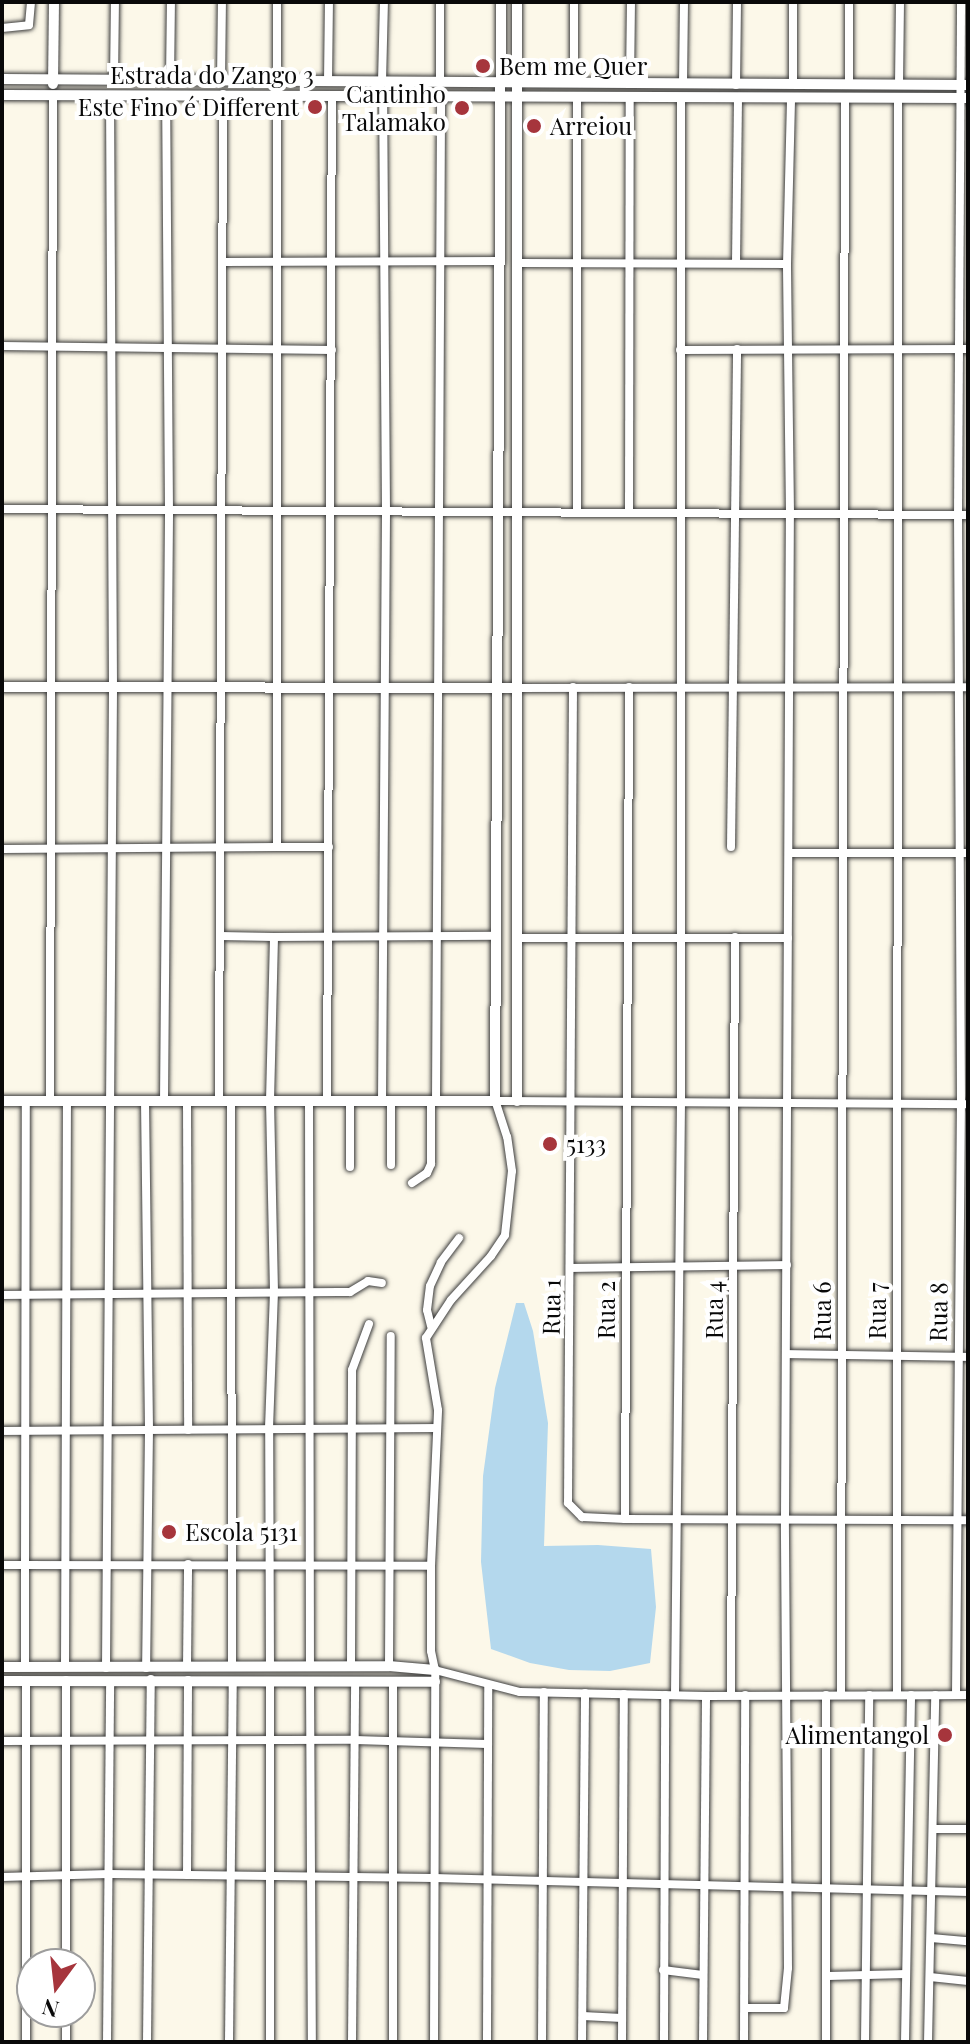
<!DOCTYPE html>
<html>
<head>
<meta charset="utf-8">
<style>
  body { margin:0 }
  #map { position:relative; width:970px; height:2044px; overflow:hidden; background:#fcf8e9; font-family:"Playfair Display",serif }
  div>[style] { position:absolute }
  .water>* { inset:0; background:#b4d8ed }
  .roads { filter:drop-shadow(0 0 2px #3c3c3c) drop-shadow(0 0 2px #3c3c3c) }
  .minor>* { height:8px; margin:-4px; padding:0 4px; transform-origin:4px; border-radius:4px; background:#fff }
  .tertiary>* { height:10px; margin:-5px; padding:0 5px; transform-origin:5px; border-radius:5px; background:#fff }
  .dots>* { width:22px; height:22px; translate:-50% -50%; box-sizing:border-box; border:4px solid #fff; border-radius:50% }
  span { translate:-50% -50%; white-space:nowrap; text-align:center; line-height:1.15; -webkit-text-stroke:8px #fff; paint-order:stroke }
  .poi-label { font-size:24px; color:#090909 }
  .left { translate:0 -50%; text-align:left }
  .right { translate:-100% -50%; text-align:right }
  .street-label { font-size:24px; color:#090909 }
  .frame { position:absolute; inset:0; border:4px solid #090909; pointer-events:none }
  .north { position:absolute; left:16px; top:1948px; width:80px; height:80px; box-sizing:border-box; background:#fff; border:2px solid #9d9d9d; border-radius:50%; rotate:195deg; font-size:22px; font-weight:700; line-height:32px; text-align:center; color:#090909 }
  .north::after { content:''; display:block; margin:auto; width:28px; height:36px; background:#a6353c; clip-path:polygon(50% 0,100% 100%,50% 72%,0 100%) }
</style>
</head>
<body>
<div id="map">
  <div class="water">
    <div style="clip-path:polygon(516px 1303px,524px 1303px,533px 1331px,548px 1423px,544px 1546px,598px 1545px,651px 1549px,656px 1607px,650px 1663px,610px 1671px,569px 1670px,530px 1663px,491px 1649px,481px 1562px,483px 1476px,495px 1388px)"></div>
  </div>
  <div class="roads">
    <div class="minor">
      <div style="left:277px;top:2px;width:79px;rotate:90deg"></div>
      <div style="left:849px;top:2px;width:82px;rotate:90deg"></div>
      <div style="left:2px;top:28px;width:27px;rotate:-6deg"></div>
      <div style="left:29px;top:25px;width:23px;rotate:-85deg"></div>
      <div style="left:114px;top:80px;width:78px;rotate:-89.3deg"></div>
      <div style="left:170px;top:80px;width:78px;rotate:-89.3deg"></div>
      <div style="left:221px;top:80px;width:78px;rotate:-89.3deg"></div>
      <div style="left:328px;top:81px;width:79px;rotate:-89.3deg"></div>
      <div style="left:382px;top:82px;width:80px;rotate:-88.6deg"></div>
      <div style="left:440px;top:83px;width:81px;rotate:-90deg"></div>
      <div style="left:574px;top:83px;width:81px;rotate:-90deg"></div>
      <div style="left:630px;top:83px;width:81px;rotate:-89.3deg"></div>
      <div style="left:683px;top:84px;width:82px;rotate:-89.3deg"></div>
      <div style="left:793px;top:84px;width:82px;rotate:-90deg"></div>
      <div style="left:899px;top:84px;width:82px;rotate:-89.3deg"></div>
      <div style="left:736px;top:85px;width:83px;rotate:-89.3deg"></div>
      <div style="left:277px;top:95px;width:752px;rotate:90deg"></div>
      <div style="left:277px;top:847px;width:52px"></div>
      <div style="left:577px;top:98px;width:414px;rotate:90deg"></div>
      <div style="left:222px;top:262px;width:279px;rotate:-0.2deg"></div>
      <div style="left:519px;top:263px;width:268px;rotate:0.2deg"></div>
      <div style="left:736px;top:263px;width:165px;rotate:-89.3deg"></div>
      <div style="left:2px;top:346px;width:330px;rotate:0.7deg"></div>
      <div style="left:680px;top:350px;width:288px;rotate:-0.2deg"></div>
      <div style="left:2px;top:509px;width:966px;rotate:0.36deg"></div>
      <div style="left:629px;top:511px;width:414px;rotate:-89.9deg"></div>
      <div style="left:573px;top:687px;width:816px;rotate:90.35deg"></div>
      <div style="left:568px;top:1503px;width:20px;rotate:45deg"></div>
      <div style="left:582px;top:1517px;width:43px;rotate:2.7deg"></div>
      <div style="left:625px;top:1519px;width:343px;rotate:0.2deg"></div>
      <div style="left:517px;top:688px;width:451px;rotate:-0.1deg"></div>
      <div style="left:731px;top:847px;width:498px;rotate:-89.3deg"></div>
      <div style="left:2px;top:849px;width:275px;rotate:-0.4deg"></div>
      <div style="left:790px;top:853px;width:178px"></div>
      <div style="left:220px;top:936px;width:54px;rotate:1.1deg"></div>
      <div style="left:517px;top:938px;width:271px"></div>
      <div style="left:50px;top:1101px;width:1006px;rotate:-89.83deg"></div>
      <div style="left:145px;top:1101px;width:329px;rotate:89.3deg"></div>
      <div style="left:149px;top:1430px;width:238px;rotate:90.7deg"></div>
      <div style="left:164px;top:1101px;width:590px;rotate:-89.51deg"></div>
      <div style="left:169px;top:511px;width:416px;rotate:-90.4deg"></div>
      <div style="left:187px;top:1101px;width:329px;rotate:89.8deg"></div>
      <div style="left:219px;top:1101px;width:1007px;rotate:-89.77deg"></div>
      <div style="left:231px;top:1101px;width:566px;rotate:89.9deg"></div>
      <div style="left:309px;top:1101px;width:566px;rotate:89.9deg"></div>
      <div style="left:327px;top:1101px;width:1006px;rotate:-89.72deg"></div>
      <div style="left:350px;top:1101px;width:66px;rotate:90deg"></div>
      <div style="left:382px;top:1101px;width:590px;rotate:-89.61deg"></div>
      <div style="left:386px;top:511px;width:415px;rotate:-90.4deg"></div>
      <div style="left:391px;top:1101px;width:64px;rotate:90deg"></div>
      <div style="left:436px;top:1101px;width:1005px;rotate:-89.71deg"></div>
      <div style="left:412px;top:1183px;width:18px;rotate:-34deg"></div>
      <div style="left:427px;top:1173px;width:10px;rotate:-66deg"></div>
      <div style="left:431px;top:1164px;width:63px;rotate:-90deg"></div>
      <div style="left:572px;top:1268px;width:215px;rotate:-0.8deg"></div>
      <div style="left:2px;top:1295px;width:336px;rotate:-0.5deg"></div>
      <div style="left:338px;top:1292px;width:12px"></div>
      <div style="left:350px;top:1292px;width:21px;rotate:-31deg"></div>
      <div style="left:368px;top:1281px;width:14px;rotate:8deg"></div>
      <div style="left:431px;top:1326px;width:16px;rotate:-104deg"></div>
      <div style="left:427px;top:1310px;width:24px;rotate:-83deg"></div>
      <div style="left:430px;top:1286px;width:26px;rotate:-65deg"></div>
      <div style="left:441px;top:1262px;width:30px;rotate:-53deg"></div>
      <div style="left:786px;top:1354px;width:182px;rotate:0.9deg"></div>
      <div style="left:2px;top:1431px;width:434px;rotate:-0.4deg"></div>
      <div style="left:625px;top:1519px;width:832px;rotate:-89.72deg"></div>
      <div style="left:2px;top:1565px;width:23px"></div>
      <div style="left:25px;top:1565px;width:464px;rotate:-89.9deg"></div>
      <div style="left:389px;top:1666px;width:330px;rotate:-89.7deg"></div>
      <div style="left:25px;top:1667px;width:102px;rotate:-90deg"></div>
      <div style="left:25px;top:1565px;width:406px;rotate:0.1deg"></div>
      <div style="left:65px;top:1667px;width:566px;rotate:-89.8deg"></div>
      <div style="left:187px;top:1667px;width:103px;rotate:-89.4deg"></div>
      <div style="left:270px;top:1667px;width:239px;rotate:-90.2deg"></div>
      <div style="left:269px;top:1428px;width:136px;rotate:-87.9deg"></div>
      <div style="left:274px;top:1292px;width:191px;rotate:-91.2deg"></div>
      <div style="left:270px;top:1101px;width:164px;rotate:-88.6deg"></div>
      <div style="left:274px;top:937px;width:222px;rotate:-0.3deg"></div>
      <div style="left:351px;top:1667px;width:297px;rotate:-89.8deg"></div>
      <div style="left:352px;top:1370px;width:49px;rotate:-69.7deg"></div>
      <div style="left:106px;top:1668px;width:981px;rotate:-89.59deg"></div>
      <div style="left:113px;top:687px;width:592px;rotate:-90.29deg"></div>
      <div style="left:435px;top:1670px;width:88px;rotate:14.5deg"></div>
      <div style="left:520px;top:1692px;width:186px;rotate:1.2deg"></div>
      <div style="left:706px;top:1696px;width:262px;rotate:-0.2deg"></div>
      <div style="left:66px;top:1680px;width:284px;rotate:90deg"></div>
      <div style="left:270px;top:1681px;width:361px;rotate:90deg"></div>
      <div style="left:310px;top:1682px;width:360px;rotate:89.7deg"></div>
      <div style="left:393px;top:1682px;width:360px;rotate:90deg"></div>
      <div style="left:675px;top:1695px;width:592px;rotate:-89.42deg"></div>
      <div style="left:681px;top:1103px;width:1005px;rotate:-90deg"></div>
      <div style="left:731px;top:1695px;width:758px;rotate:-89.7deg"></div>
      <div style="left:826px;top:1695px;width:347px;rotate:90deg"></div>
      <div style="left:841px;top:1695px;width:1597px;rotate:-89.86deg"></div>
      <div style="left:897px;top:1695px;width:1597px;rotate:-89.96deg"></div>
      <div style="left:956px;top:1695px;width:591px;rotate:-89.52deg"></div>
      <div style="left:961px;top:1104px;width:589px;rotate:-90.29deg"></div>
      <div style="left:958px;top:515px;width:513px;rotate:-89.66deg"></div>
      <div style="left:2px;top:1741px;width:353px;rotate:-0.2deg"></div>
      <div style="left:355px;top:1740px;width:132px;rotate:1.7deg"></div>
      <div style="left:933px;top:1829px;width:35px"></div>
      <div style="left:187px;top:1875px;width:195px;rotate:-89.7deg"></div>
      <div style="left:2px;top:1877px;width:107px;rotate:-1.6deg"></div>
      <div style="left:109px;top:1874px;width:325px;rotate:0.7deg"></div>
      <div style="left:434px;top:1878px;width:534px;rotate:1.5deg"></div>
      <div style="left:931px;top:1938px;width:37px;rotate:5deg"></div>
      <div style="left:663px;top:1970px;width:40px;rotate:7.1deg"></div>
      <div style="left:828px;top:1976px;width:78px;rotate:-1.5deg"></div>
      <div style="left:930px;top:1977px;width:38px;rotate:6deg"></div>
      <div style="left:745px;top:2008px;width:39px"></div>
      <div style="left:784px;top:2008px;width:40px;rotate:-84.3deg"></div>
      <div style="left:788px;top:1968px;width:449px;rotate:-90.4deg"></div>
      <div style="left:785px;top:1519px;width:1006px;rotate:-89.72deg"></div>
      <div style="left:790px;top:513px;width:249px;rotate:-90.7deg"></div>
      <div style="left:787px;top:264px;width:167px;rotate:-88.6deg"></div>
      <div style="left:583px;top:2016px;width:39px;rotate:3deg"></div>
      <div style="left:26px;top:2042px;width:361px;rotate:-90deg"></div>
      <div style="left:66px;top:2042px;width:30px;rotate:-90deg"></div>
      <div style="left:107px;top:2042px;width:361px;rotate:-89.5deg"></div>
      <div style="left:147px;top:2042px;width:363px;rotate:-89.4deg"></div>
      <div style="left:229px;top:2042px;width:361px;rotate:-89.4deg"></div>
      <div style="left:352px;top:2042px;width:360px;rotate:-89.5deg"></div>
      <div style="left:434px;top:2042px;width:372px;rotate:-89.8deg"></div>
      <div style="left:435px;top:1670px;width:19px;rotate:-102deg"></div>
      <div style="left:431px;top:1651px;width:85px;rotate:-90deg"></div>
      <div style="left:431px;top:1566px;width:156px;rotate:-87.4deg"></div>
      <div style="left:438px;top:1410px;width:73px;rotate:-99.5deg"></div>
      <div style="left:426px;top:1338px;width:45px;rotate:-56.7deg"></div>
      <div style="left:451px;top:1300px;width:59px;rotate:-47.7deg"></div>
      <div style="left:491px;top:1256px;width:25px;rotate:-56deg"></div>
      <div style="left:505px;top:1235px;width:64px;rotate:-83.8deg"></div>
      <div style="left:512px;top:1171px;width:34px;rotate:-98deg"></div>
      <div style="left:507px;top:1137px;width:38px;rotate:-108deg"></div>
      <div style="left:495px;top:1101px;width:473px;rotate:0.4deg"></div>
      <div style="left:487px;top:2042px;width:357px;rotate:-89.8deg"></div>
      <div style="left:542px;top:2042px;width:350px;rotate:-89.7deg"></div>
      <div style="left:582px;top:2042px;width:349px;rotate:-89.5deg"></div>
      <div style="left:622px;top:2042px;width:348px;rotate:-89.7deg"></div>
      <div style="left:664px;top:2042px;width:347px;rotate:-89.8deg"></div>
      <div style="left:703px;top:2042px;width:346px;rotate:-89.5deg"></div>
      <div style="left:744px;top:2042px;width:347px;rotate:-89.8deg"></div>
      <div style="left:865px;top:2042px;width:347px;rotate:-89.3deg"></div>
      <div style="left:905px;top:2042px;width:347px;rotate:-89deg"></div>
      <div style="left:928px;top:2042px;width:347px;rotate:-88.8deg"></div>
    </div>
    <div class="tertiary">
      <div style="left:517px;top:2px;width:1099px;rotate:90deg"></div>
      <div style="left:2px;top:79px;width:966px;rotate:0.36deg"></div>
      <div style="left:53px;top:84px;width:82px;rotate:-89.3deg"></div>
      <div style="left:2px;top:95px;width:966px;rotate:0.18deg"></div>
      <div style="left:2px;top:687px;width:515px;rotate:0.11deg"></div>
      <div style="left:2px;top:1101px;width:493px"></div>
      <div style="left:495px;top:1101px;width:1099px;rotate:-89.69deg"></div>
      <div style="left:2px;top:1667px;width:387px;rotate:-0.1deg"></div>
      <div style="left:389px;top:1666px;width:46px;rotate:5deg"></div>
      <div style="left:2px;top:1681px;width:433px;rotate:0.1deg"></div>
    </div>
  </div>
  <div class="dots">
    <div style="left:483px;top:66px;background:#a6353c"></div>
    <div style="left:315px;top:107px;background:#a6353c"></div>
    <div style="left:462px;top:108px;background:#a6353c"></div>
    <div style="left:534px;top:126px;background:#a6353c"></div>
    <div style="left:550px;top:1144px;background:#a6353c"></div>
    <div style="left:169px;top:1532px;background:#a6353c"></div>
    <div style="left:945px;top:1735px;background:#a6353c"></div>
  </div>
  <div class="poi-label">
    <span class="left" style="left:499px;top:66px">Bem me Quer</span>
    <span class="right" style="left:446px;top:108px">Cantinho<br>Talamako</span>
    <span class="right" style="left:299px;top:107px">Este Fino é Different</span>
    <span class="left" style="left:550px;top:126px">Arreiou</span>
    <span class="left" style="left:566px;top:1144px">5133</span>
    <span class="left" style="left:185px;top:1532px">Escola 5131</span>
    <span class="right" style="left:929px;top:1735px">Alimentangol</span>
  </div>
  <div class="street-label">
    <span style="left:212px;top:75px">Estrada do Zango 3</span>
    <span style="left:551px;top:1307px;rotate:-89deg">Rua 1</span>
    <span style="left:606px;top:1310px;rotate:-90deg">Rua 2</span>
    <span style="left:714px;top:1310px;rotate:-90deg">Rua 4</span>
    <span style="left:822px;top:1311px;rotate:-90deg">Rua 6</span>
    <span style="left:877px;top:1311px;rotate:-90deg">Rua 7</span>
    <span style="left:938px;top:1312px;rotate:-89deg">Rua 8</span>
  </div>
  <div class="frame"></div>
  <div class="north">N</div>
</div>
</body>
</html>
